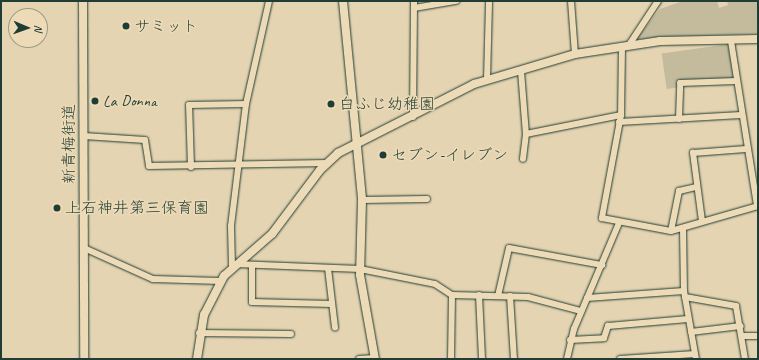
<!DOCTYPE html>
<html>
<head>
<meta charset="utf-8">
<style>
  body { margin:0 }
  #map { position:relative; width:759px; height:360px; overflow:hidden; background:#e5d4b2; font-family:Caveat,"Klee One",sans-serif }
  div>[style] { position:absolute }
  .green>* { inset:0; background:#c4bb9d; transform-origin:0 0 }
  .roads { filter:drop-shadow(0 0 1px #1f3d34) drop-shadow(0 0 1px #1f3d34) }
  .street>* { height:6px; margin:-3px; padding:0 3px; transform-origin:3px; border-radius:3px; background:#eddab7 }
  .secondary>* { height:8px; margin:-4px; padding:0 4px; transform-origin:4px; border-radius:4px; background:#eddab7 }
  .dots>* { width:11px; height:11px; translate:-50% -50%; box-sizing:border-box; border:2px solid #eddab7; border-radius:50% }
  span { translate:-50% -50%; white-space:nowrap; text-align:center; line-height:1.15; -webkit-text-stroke:3px #eddab7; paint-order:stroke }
  .poi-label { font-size:16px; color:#1f3d34 }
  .left { translate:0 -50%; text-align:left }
  .street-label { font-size:16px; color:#1f3d34 }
  .frame { position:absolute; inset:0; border:2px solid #1f3d34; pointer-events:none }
  .north { position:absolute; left:8px; top:8px; width:40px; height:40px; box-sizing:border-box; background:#eddab7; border:1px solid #9b9b83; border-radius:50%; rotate:92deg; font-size:11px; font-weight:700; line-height:16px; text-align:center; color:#1f3d34 }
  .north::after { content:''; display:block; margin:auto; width:14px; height:18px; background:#1f3d34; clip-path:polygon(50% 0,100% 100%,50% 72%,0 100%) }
</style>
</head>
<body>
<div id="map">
  <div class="green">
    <div style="clip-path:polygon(683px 1px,717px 1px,719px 8px,728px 5px,727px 1px,758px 1px,758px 34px,636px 39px,660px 9px)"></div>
    <div style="left:729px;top:44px;width:36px;height:68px;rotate:82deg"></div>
  </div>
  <div class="roads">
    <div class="street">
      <div style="left:571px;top:1px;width:53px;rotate:85.7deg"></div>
      <div style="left:414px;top:8px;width:43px;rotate:-9.5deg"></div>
      <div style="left:731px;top:41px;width:167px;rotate:81deg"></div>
      <div style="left:629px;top:45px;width:53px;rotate:-56.6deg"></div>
      <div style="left:622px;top:46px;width:69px;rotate:90.8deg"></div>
      <div style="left:621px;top:115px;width:105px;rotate:100.5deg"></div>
      <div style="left:602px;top:218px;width:70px;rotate:10.7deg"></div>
      <div style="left:671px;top:231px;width:91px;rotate:-16deg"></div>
      <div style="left:521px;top:71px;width:63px;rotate:85.5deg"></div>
      <div style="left:526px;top:134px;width:25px;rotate:97deg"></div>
      <div style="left:487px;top:80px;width:79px;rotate:-88.5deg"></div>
      <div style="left:413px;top:117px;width:116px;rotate:-89.5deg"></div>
      <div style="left:679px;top:119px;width:36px;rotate:-88deg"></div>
      <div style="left:680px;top:83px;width:56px;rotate:-2deg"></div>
      <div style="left:619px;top:122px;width:122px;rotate:-3.3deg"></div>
      <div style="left:526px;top:134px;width:97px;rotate:-11.3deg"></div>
      <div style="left:84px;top:136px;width:61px;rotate:3.8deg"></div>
      <div style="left:145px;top:140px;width:26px;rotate:81deg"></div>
      <div style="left:149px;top:166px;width:178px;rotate:-1deg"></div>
      <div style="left:191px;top:167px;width:62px;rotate:-91.8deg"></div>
      <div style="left:189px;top:105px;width:57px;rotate:-1deg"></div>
      <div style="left:362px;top:200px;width:65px;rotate:-0.9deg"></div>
      <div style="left:702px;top:221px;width:69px;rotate:-97.5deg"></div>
      <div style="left:693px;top:153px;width:53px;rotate:-4.3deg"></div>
      <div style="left:683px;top:229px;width:62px;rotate:89.1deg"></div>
      <div style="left:684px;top:291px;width:69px;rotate:80deg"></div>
      <div style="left:671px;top:231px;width:41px;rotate:-78.7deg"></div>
      <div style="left:679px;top:191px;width:17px;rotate:-13deg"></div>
      <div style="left:84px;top:248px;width:76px;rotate:24.2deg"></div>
      <div style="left:153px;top:279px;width:67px;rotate:1.7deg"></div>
      <div style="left:236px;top:264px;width:124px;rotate:2.3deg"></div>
      <div style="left:360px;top:269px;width:76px;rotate:11.3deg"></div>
      <div style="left:435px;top:284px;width:20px;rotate:33deg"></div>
      <div style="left:452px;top:295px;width:76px;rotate:1.5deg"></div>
      <div style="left:528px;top:297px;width:55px;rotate:14.8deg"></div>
      <div style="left:252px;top:266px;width:36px;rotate:90deg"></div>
      <div style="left:252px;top:302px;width:80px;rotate:1.4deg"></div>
      <div style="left:232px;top:267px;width:41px;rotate:-91.4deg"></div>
      <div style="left:231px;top:226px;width:123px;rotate:-83deg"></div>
      <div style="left:246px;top:104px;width:106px;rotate:-77.4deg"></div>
      <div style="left:328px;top:268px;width:60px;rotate:83.3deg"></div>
      <div style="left:479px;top:295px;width:64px;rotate:87.3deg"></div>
      <div style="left:498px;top:296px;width:49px;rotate:-77.1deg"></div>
      <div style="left:509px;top:248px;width:95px;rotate:10.4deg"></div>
      <div style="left:510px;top:296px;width:63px;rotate:86.4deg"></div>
      <div style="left:685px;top:297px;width:52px;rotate:10deg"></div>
      <div style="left:736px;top:306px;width:54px;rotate:80.4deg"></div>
      <div style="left:587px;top:298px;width:97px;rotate:-4.1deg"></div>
      <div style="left:691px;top:332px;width:50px;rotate:-6.8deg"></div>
      <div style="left:199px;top:333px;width:92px;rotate:0.6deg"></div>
      <div style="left:742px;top:336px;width:16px"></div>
      <div style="left:570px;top:340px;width:34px;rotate:-3deg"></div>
      <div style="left:604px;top:338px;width:13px;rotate:-72deg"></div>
      <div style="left:608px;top:326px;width:80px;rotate:-5deg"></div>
      <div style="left:359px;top:359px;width:16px;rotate:-4deg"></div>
      <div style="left:451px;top:359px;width:64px;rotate:-89.1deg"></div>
      <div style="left:567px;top:359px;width:31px;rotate:-77deg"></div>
      <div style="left:574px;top:329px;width:115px;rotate:-67deg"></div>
      <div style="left:620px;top:359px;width:75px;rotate:-3.8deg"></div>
    </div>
    <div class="secondary">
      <div style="left:83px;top:1px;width:358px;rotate:89.8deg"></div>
      <div style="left:343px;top:1px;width:200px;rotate:84.5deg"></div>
      <div style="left:362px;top:200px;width:75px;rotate:91.5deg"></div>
      <div style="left:360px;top:275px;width:85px;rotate:79.9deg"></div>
      <div style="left:197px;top:359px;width:45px;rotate:-81deg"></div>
      <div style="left:204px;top:315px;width:44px;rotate:-62.9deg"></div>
      <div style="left:224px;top:276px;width:64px;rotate:-41.2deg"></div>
      <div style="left:272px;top:234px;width:80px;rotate:-53.1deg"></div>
      <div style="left:320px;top:170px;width:25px;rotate:-43deg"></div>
      <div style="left:338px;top:153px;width:153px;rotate:-26.9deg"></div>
      <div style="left:474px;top:84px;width:105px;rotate:-16.5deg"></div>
      <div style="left:575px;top:54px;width:86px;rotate:-8.7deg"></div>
      <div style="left:660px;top:41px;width:98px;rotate:-1.2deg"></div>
    </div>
  </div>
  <div class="dots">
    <div style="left:126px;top:26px;background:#1f3d34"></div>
    <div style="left:95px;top:101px;background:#1f3d34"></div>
    <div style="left:331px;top:104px;background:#1f3d34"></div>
    <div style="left:383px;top:155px;background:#1f3d34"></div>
    <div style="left:57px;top:208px;background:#1f3d34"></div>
  </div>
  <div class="poi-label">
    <span class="left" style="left:134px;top:26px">サミット</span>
    <span class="left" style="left:103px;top:101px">La Donna</span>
    <span class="left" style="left:339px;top:104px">白ふじ幼稚園</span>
    <span class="left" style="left:391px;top:155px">セブン-イレブン</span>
    <span class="left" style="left:65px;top:208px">上石神井第三保育園</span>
  </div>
  <div class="street-label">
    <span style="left:69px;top:144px;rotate:-90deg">新青梅街道</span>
  </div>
  <div class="frame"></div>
  <div class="north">N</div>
</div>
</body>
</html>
